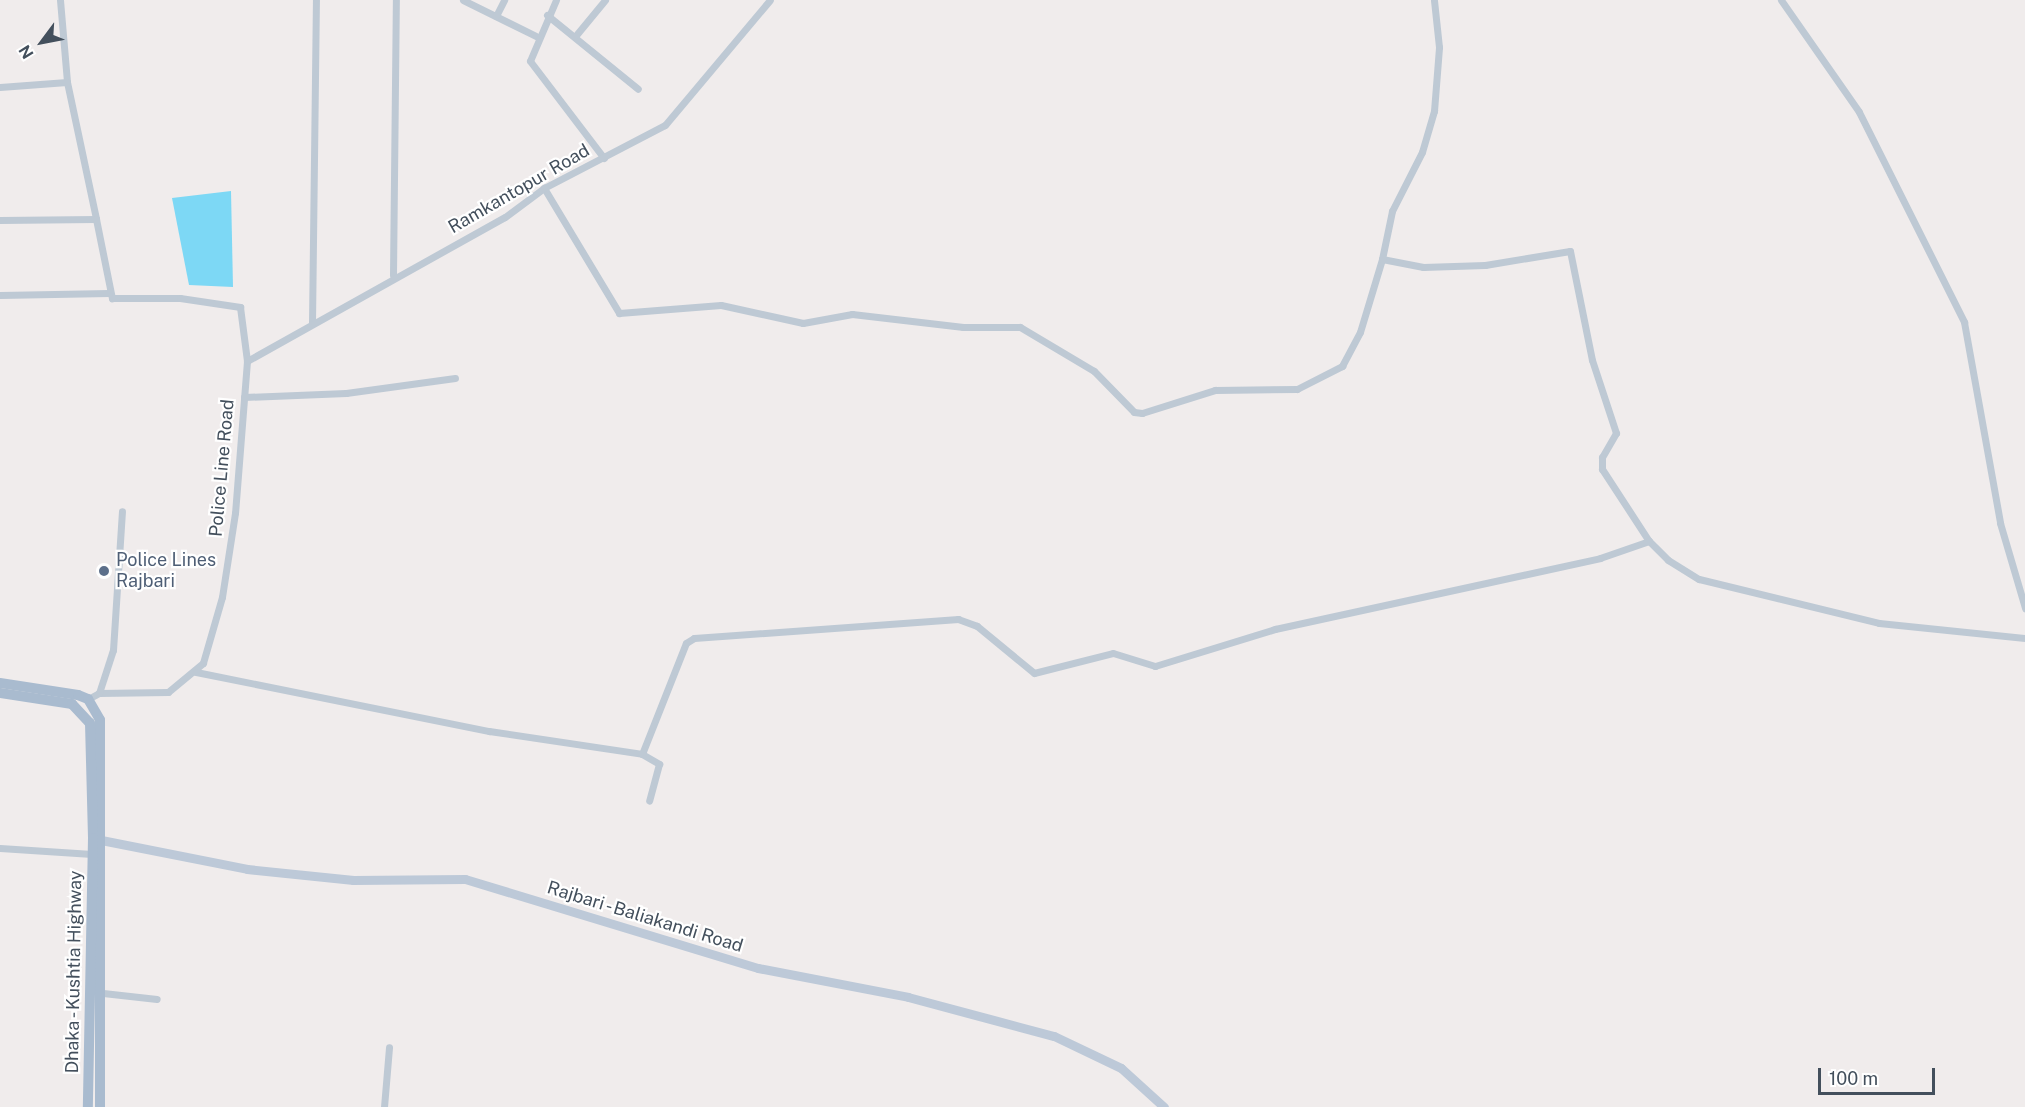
<!DOCTYPE html>
<html>
<head>
<meta charset="utf-8">
<style>
  body { margin:0 }
  #map { position:relative; width:2025px; height:1107px; overflow:hidden; background:#f0ecec; font-family:"Public Sans",sans-serif }
  div>[style] { position:absolute }
  .water>* { inset:0; background:#7dd8f5 }
  .street>* { height:7px; margin:-3.5px; padding:0 3.5px; transform-origin:3.5px; border-radius:3.5px; background:#bec9d4 }
  .secondary>* { height:9px; margin:-4.5px; padding:0 4.5px; transform-origin:4.5px; border-radius:4.5px; background:#bdc9d8 }
  .primary>* { height:10px; margin:-5px; padding:0 5px; transform-origin:5px; border-radius:5px; background:#a9bbcf }
  .dots>* { width:16px; height:16px; translate:-50% -50%; box-sizing:border-box; border:3px solid #fff; border-radius:50% }
  span { translate:-50% -50%; white-space:nowrap; text-align:center; line-height:1.15; -webkit-text-stroke:4.5px #fff; paint-order:stroke }
  .street-label { font-size:18px; color:#434f5c }
  .service-label { font-size:18px; color:#4e5e75 }
  .left { translate:0 -50%; text-align:left }
  .north { position:absolute; left:12px; top:12px; width:60px; height:60px; -webkit-text-stroke:4px #fff; paint-order:stroke; rotate:238deg; font-size:16px; font-weight:700; line-height:24px; text-align:center; color:#434f5c }
  .north::after { content:''; display:block; margin:auto; width:21px; height:27px; background:#434f5c; clip-path:polygon(50% 0,100% 100%,50% 72%,0 100%) }
  .scale { position:absolute; left:1818px; top:1068px; width:117px; height:27px; box-sizing:border-box; border:3px solid #434f5c; border-top:0; padding-left:8px; font-size:18px; line-height:21px; white-space:nowrap; color:#434f5c; -webkit-text-stroke:4px #fff; paint-order:stroke }
</style>
</head>
<body>
<div id="map">
  <div class="water">
    <div style="clip-path:polygon(231px 191px,233px 287px,189px 285px,172px 198px)"></div>
  </div>
  <div class="street">
    <div style="left:60px;top:0;width:82px;rotate:85.1deg"></div>
    <div style="left:67px;top:82px;width:140px;rotate:78deg"></div>
    <div style="left:463px;top:0;width:81px;rotate:26.3deg"></div>
    <div style="left:556px;top:0;width:66px;rotate:113.1deg"></div>
    <div style="left:530px;top:61px;width:122px;rotate:52.7deg"></div>
    <div style="left:1781px;top:0;width:136px;rotate:55.1deg"></div>
    <div style="left:1859px;top:112px;width:235px;rotate:63.4deg"></div>
    <div style="left:1964px;top:322px;width:204px;rotate:79.8deg"></div>
    <div style="left:2000px;top:523px;width:89px;rotate:73.6deg"></div>
    <div style="left:547px;top:15px;width:117px;rotate:39.1deg"></div>
    <div style="left:496px;top:16px;width:18px;rotate:-63deg"></div>
    <div style="left:577px;top:34px;width:44px;rotate:-50.5deg"></div>
    <div style="left:0;top:87px;width:67px;rotate:-4.3deg"></div>
    <div style="left:544px;top:188px;width:146px;rotate:59deg"></div>
    <div style="left:619px;top:313px;width:102px;rotate:-4.5deg"></div>
    <div style="left:721px;top:305px;width:84px;rotate:12.4deg"></div>
    <div style="left:803px;top:323px;width:50px;rotate:-10.4deg"></div>
    <div style="left:852px;top:314px;width:112px;rotate:6.7deg"></div>
    <div style="left:963px;top:327px;width:57px"></div>
    <div style="left:1020px;top:327px;width:86px;rotate:30.7deg"></div>
    <div style="left:1094px;top:371px;width:57px;rotate:45.7deg"></div>
    <div style="left:1134px;top:412px;width:8px;rotate:7deg"></div>
    <div style="left:1142px;top:413px;width:77px;rotate:-17.5deg"></div>
    <div style="left:1215px;top:390px;width:82px;rotate:-0.7deg"></div>
    <div style="left:1297px;top:389px;width:51px;rotate:-27.1deg"></div>
    <div style="left:1342px;top:366px;width:38px;rotate:-62deg"></div>
    <div style="left:1360px;top:332px;width:76px;rotate:-73.2deg"></div>
    <div style="left:1382px;top:259px;width:42px;rotate:11deg"></div>
    <div style="left:1423px;top:267px;width:62px;rotate:-1.8deg"></div>
    <div style="left:1485px;top:265px;width:86px;rotate:-9.4deg"></div>
    <div style="left:1570px;top:251px;width:111px;rotate:78.6deg"></div>
    <div style="left:1592px;top:360px;width:77px;rotate:71.8deg"></div>
    <div style="left:1616px;top:433px;width:28px;rotate:120deg"></div>
    <div style="left:1602px;top:457px;width:12px;rotate:90deg"></div>
    <div style="left:1602px;top:469px;width:86px;rotate:56.9deg"></div>
    <div style="left:1649px;top:541px;width:27px;rotate:45deg"></div>
    <div style="left:1668px;top:560px;width:36px;rotate:32deg"></div>
    <div style="left:1699px;top:579px;width:185px;rotate:13.7deg"></div>
    <div style="left:1879px;top:623px;width:147px;rotate:5.9deg"></div>
    <div style="left:0;top:220px;width:96px;rotate:-0.6deg"></div>
    <div style="left:96px;top:219px;width:81px;rotate:78.6deg"></div>
    <div style="left:112px;top:298px;width:68px"></div>
    <div style="left:180px;top:298px;width:61px;rotate:8.5deg"></div>
    <div style="left:240px;top:307px;width:54px;rotate:82.6deg"></div>
    <div style="left:247px;top:361px;width:152px;rotate:94.5deg"></div>
    <div style="left:235px;top:513px;width:85px;rotate:98.8deg"></div>
    <div style="left:222px;top:597px;width:69px;rotate:106.1deg"></div>
    <div style="left:203px;top:663px;width:45px;rotate:140.4deg"></div>
    <div style="left:168px;top:692px;width:69px;rotate:179.2deg"></div>
    <div style="left:99px;top:693px;width:13px;rotate:151deg"></div>
    <div style="left:1382px;top:259px;width:49px;rotate:-78.2deg"></div>
    <div style="left:1392px;top:211px;width:66px;rotate:-63deg"></div>
    <div style="left:1422px;top:152px;width:43px;rotate:-73.7deg"></div>
    <div style="left:1434px;top:111px;width:64px;rotate:-85.5deg"></div>
    <div style="left:1439px;top:47px;width:47px;rotate:-96.1deg"></div>
    <div style="left:393px;top:275px;width:275px;rotate:-89.4deg"></div>
    <div style="left:0;top:295px;width:109px;rotate:-1.1deg"></div>
    <div style="left:312px;top:323px;width:323px;rotate:-89.3deg"></div>
    <div style="left:247px;top:361px;width:295px;rotate:-29.2deg"></div>
    <div style="left:505px;top:217px;width:49px;rotate:-36.6deg"></div>
    <div style="left:544px;top:188px;width:136px;rotate:-27.5deg"></div>
    <div style="left:665px;top:125px;width:163px;rotate:-50deg"></div>
    <div style="left:244px;top:397px;width:102px;rotate:-2.2deg"></div>
    <div style="left:346px;top:393px;width:110px;rotate:-7.8deg"></div>
    <div style="left:196px;top:672px;width:299px;rotate:11.4deg"></div>
    <div style="left:489px;top:731px;width:155px;rotate:8.5deg"></div>
    <div style="left:642px;top:754px;width:119px;rotate:-68.4deg"></div>
    <div style="left:686px;top:643px;width:9px;rotate:-32deg"></div>
    <div style="left:694px;top:638px;width:265px;rotate:-4.1deg"></div>
    <div style="left:958px;top:619px;width:20px;rotate:20deg"></div>
    <div style="left:977px;top:626px;width:74px;rotate:39.5deg"></div>
    <div style="left:1034px;top:673px;width:81px;rotate:-14.2deg"></div>
    <div style="left:1113px;top:653px;width:44px;rotate:17.2deg"></div>
    <div style="left:1155px;top:666px;width:126px;rotate:-17.1deg"></div>
    <div style="left:1275px;top:629px;width:333px;rotate:-12.3deg"></div>
    <div style="left:1600px;top:558px;width:52px;rotate:-19.1deg"></div>
    <div style="left:99px;top:693px;width:45px;rotate:-72deg"></div>
    <div style="left:113px;top:650px;width:139px;rotate:-86.3deg"></div>
    <div style="left:642px;top:754px;width:20px;rotate:30deg"></div>
    <div style="left:659px;top:764px;width:38px;rotate:105deg"></div>
    <div style="left:0;top:848px;width:92px;rotate:3.7deg"></div>
    <div style="left:103px;top:993px;width:54px;rotate:6.3deg"></div>
    <div style="left:384px;top:1107px;width:60px;rotate:-85.2deg"></div>
  </div>
  <div class="secondary">
    <div style="left:96px;top:839px;width:154px;rotate:11.2deg"></div>
    <div style="left:247px;top:869px;width:107px;rotate:5.9deg"></div>
    <div style="left:353px;top:880px;width:112px;rotate:-0.5deg"></div>
    <div style="left:465px;top:879px;width:306px;rotate:16.9deg"></div>
    <div style="left:758px;top:968px;width:153px;rotate:10.9deg"></div>
    <div style="left:908px;top:997px;width:151px;rotate:15deg"></div>
    <div style="left:1054px;top:1036px;width:74px;rotate:25.5deg"></div>
    <div style="left:1121px;top:1068px;width:58px;rotate:42.2deg"></div>
  </div>
  <div class="primary">
    <div style="left:0;top:683px;width:79px;rotate:8.7deg"></div>
    <div style="left:78px;top:695px;width:11px;rotate:22deg"></div>
    <div style="left:88px;top:699px;width:24px;rotate:60deg"></div>
    <div style="left:100px;top:720px;width:387px;rotate:90deg"></div>
    <div style="left:0;top:693px;width:73px;rotate:8.7deg"></div>
    <div style="left:72px;top:704px;width:26px;rotate:47deg"></div>
    <div style="left:90px;top:723px;width:115px;rotate:88.5deg"></div>
    <div style="left:93px;top:838px;width:269px;rotate:91.1deg"></div>
  </div>
  <div class="dots">
    <div style="left:104px;top:571px;background:#5c6f8a"></div>
  </div>
  <div class="street-label">
    <span style="left:519px;top:189px;rotate:-30deg">Ramkantopur Road</span>
    <span style="left:222px;top:468px;rotate:-85deg">Police Line Road</span>
    <span style="left:645px;top:917px;rotate:17deg">Rajbari - Baliakandi Road</span>
    <span style="left:74px;top:972px;rotate:-89deg">Dhaka - Kushtia Highway</span>
  </div>
  <div class="service-label">
    <span class="left" style="left:116px;top:571px">Police Lines<br>Rajbari</span>
  </div>
  <div class="north">N</div>
  <div class="scale">100 m</div>
</div>
</body>
</html>
